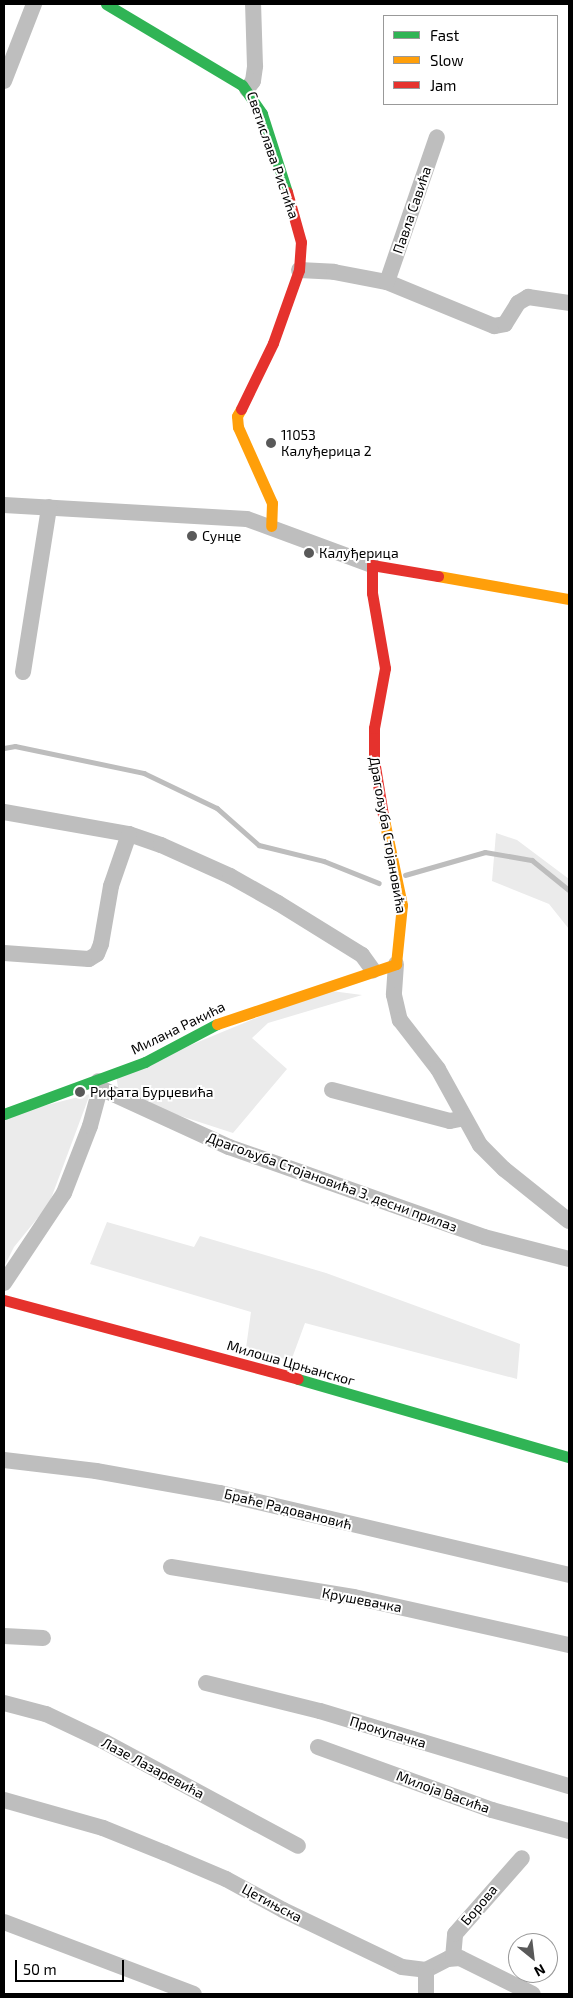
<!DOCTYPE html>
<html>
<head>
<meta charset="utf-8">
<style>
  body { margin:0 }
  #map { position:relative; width:573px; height:1998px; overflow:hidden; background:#fff; font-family:"Exo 2",sans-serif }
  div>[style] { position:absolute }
  .green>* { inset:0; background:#ebebeb }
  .stream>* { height:4.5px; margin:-2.25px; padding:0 2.25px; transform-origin:2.25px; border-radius:2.25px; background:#bdbdbd }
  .street>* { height:16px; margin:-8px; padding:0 8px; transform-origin:8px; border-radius:8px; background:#bebebe }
  .fast>* { height:11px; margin:-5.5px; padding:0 5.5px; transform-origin:5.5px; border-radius:5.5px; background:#30b455 }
  .slow>* { height:11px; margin:-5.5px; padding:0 5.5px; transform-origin:5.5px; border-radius:5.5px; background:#ff9f0a }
  .jam>* { height:11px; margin:-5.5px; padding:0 5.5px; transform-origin:5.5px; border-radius:5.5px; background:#e5322d }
  .dots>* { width:14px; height:14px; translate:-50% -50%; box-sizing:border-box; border:2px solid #fff; border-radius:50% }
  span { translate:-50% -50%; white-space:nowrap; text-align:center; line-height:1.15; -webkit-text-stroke:4px #fff; paint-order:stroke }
  .street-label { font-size:14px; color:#000 }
  .poi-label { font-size:14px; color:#000 }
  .left { translate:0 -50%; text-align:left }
  .frame { position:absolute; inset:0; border:5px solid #000; pointer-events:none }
  .legend { position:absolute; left:383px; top:15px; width:175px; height:90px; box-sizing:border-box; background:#fff; border:1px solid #999; margin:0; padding:6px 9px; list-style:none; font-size:15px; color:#000 }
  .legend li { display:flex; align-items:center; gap:10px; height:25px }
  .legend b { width:25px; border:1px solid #999 }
  .north { position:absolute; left:508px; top:1933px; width:50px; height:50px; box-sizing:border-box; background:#fff; border:1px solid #999; border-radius:50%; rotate:151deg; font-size:14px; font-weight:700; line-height:20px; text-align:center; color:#000 }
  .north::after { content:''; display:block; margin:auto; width:18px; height:22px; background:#595959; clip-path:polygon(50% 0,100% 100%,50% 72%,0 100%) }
  .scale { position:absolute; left:15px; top:1960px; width:109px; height:22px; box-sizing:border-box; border:2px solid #000; border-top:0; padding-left:6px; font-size:15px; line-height:18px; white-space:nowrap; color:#000; -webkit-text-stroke:4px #fff; paint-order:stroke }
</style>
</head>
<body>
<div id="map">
  <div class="green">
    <div style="clip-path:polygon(496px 833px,517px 840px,569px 879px,569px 929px,549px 904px,492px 881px)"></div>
    <div style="clip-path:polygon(324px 990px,362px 995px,268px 1023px,252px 1038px,287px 1069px,233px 1133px,159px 1109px,118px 1087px,116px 1076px)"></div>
    <div style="clip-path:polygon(90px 1094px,49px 1204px,14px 1247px,4px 1267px,4px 1116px)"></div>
    <div style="clip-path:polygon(107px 1222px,194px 1247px,200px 1236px,326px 1273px,520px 1344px,517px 1379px,305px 1323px,291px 1361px,246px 1348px,251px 1312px,90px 1264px)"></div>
  </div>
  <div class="stream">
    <div style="left:4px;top:748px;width:11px;rotate:-10deg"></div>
    <div style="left:15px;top:746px;width:132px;rotate:11.8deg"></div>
    <div style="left:144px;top:773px;width:81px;rotate:25.6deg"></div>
    <div style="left:217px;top:808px;width:56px;rotate:41.4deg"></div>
    <div style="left:259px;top:845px;width:67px;rotate:13.8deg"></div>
    <div style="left:324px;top:861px;width:59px;rotate:21.8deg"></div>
    <div style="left:405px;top:875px;width:83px;rotate:-16deg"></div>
    <div style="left:485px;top:852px;width:48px;rotate:9.7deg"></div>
    <div style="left:532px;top:860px;width:48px;rotate:39deg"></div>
  </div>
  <div class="street">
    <div style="left:4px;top:81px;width:83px;rotate:-68.7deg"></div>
    <div style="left:247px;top:89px;width:10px;rotate:-53deg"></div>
    <div style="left:253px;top:81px;width:15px;rotate:-82deg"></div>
    <div style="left:255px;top:66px;width:62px;rotate:-91.8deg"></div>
    <div style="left:299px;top:270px;width:35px;rotate:3deg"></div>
    <div style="left:334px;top:272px;width:54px;rotate:10.7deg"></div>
    <div style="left:387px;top:282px;width:116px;rotate:22.4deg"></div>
    <div style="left:494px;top:326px;width:11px;rotate:-10deg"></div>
    <div style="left:505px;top:324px;width:25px;rotate:-58deg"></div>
    <div style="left:518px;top:303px;width:12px;rotate:-31deg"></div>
    <div style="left:528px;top:297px;width:41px;rotate:8.3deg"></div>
    <div style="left:387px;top:282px;width:153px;rotate:-71deg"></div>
    <div style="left:4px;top:505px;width:243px;rotate:3.3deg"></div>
    <div style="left:247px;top:519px;width:133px;rotate:20.2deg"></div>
    <div style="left:23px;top:672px;width:167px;rotate:-81deg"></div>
    <div style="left:4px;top:812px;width:127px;rotate:10deg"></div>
    <div style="left:129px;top:834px;width:34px;rotate:19deg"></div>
    <div style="left:161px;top:845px;width:76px;rotate:24.2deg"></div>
    <div style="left:230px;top:876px;width:55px;rotate:29.4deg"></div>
    <div style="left:278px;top:903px;width:99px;rotate:31.8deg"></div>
    <div style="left:362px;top:955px;width:19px;rotate:54deg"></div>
    <div style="left:4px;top:953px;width:85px;rotate:4deg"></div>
    <div style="left:89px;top:959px;width:9px;rotate:-32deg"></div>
    <div style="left:97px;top:954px;width:11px;rotate:-68deg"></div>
    <div style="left:101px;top:944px;width:59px;rotate:-80.2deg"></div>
    <div style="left:111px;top:886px;width:55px;rotate:-70.9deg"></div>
    <div style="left:396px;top:964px;width:31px;rotate:94deg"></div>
    <div style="left:394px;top:995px;width:26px;rotate:77deg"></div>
    <div style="left:400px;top:1020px;width:62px;rotate:52.2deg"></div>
    <div style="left:438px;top:1069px;width:87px;rotate:61.1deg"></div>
    <div style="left:480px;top:1145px;width:34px;rotate:45deg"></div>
    <div style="left:504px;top:1169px;width:83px;rotate:38.7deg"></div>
    <div style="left:100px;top:1088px;width:142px;rotate:24.6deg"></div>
    <div style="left:229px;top:1147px;width:270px;rotate:19.4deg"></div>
    <div style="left:484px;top:1237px;width:88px;rotate:14.5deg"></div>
    <div style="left:332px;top:1090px;width:122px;rotate:14.7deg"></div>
    <div style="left:450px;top:1121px;width:14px;rotate:-12deg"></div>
    <div style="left:4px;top:1283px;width:108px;rotate:-56.3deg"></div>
    <div style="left:64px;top:1193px;width:72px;rotate:-68.8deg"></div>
    <div style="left:90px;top:1126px;width:39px;rotate:-75deg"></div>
    <div style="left:100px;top:1088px;width:7px;rotate:-106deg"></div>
    <div style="left:4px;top:1460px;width:93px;rotate:6.8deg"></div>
    <div style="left:96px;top:1471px;width:126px;rotate:10.1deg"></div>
    <div style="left:220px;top:1493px;width:359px;rotate:13.2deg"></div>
    <div style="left:171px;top:1567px;width:185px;rotate:9.3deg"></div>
    <div style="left:354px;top:1597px;width:220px;rotate:12.6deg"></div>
    <div style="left:4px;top:1636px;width:39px;rotate:3deg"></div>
    <div style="left:206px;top:1683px;width:117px;rotate:13.8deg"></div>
    <div style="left:320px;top:1711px;width:260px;rotate:16.8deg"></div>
    <div style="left:4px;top:1703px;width:43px;rotate:14.7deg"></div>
    <div style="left:46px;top:1714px;width:65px;rotate:25.4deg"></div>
    <div style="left:105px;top:1742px;width:219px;rotate:28.3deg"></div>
    <div style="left:318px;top:1747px;width:185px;rotate:19.9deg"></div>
    <div style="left:492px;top:1810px;width:80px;rotate:15.3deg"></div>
    <div style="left:4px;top:1800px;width:103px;rotate:15.8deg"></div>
    <div style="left:103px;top:1828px;width:67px;rotate:22deg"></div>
    <div style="left:165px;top:1853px;width:66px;rotate:23.1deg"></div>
    <div style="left:226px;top:1879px;width:65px;rotate:28.5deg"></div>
    <div style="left:283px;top:1910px;width:132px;rotate:25.6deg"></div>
    <div style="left:402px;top:1967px;width:24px;rotate:7deg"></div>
    <div style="left:426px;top:1970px;width:25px;rotate:-27deg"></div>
    <div style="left:448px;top:1959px;width:12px;rotate:-5deg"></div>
    <div style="left:460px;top:1958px;width:81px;rotate:26.3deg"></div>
    <div style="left:4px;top:1922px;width:203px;rotate:20.8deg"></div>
    <div style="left:453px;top:1958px;width:24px;rotate:-85deg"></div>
    <div style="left:455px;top:1934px;width:101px;rotate:-48.6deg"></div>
    <div style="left:426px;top:1970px;width:24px;rotate:90deg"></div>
  </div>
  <div class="fast">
    <div style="left:106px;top:4px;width:158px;rotate:30.8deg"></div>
    <div style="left:242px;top:85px;width:35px;rotate:55deg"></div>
    <div style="left:262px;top:114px;width:82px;rotate:72.2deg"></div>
    <div style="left:4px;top:1114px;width:150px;rotate:-20.2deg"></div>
    <div style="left:145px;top:1062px;width:81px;rotate:-27.8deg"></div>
    <div style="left:298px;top:1379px;width:282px;rotate:16.1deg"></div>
  </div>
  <div class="slow">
    <div style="left:241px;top:409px;width:8px;rotate:120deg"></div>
    <div style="left:237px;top:416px;width:11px;rotate:85deg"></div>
    <div style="left:238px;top:427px;width:83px;rotate:65.9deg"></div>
    <div style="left:272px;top:503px;width:23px;rotate:92deg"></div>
    <div style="left:438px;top:576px;width:133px;rotate:10deg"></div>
    <div style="left:217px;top:1024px;width:189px;rotate:-18.5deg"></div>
    <div style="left:396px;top:964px;width:59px;rotate:-84.2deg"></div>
    <div style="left:402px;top:905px;width:92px;rotate:-101.9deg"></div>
  </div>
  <div class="jam">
    <div style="left:241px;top:409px;width:73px;rotate:-64.1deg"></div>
    <div style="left:273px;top:343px;width:77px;rotate:-70.4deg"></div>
    <div style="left:299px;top:270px;width:28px;rotate:-86deg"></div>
    <div style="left:301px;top:242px;width:52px;rotate:-105.6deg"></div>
    <div style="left:383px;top:815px;width:56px;rotate:-99.3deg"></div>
    <div style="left:374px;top:760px;width:32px;rotate:-90deg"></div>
    <div style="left:374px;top:728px;width:61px;rotate:-79.6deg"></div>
    <div style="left:385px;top:668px;width:76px;rotate:-99.8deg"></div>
    <div style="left:372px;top:593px;width:28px;rotate:-90deg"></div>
    <div style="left:372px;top:565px;width:67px;rotate:9.5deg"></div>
    <div style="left:4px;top:1300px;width:304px;rotate:15deg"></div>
  </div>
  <div class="dots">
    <div style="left:271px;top:443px;background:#595959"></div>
    <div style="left:192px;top:536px;background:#595959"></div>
    <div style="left:309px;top:553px;background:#595959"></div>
    <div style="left:80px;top:1092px;background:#595959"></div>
  </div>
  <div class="street-label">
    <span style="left:273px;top:155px;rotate:71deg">Светислава Ристића</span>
    <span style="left:412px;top:210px;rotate:-71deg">Павла Савића</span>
    <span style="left:388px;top:835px;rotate:80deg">Драгољуба Стојановића</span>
    <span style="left:178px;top:1028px;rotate:-26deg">Милана Ракића</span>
    <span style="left:332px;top:1182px;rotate:20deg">Драгољуба Стојановића 3. десни прилаз</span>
    <span style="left:291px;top:1363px;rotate:16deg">Милоша Црњанског</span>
    <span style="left:288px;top:1509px;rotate:14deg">Браће Радовановић</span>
    <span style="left:362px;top:1600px;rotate:11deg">Крушевачка</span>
    <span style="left:388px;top:1732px;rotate:17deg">Прокупачка</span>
    <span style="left:153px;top:1768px;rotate:28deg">Лазе Лазаревића</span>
    <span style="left:443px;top:1792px;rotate:20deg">Милоја Васића</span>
    <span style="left:272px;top:1903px;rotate:28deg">Цетињска</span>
    <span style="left:479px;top:1905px;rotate:-50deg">Борова</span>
  </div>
  <div class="poi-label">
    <span class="left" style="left:281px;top:443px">11053<br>Калуђерица 2</span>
    <span class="left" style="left:202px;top:536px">Сунце</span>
    <span class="left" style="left:319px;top:553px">Калуђерица</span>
    <span class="left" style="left:90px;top:1092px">Рифата Бурџевића</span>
  </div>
  <div class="frame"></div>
  <ul class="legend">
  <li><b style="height:6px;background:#30b455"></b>Fast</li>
  <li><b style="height:6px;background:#ff9f0a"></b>Slow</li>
  <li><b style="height:6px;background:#e5322d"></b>Jam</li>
  </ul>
  <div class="north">N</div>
  <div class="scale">50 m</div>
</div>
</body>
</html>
